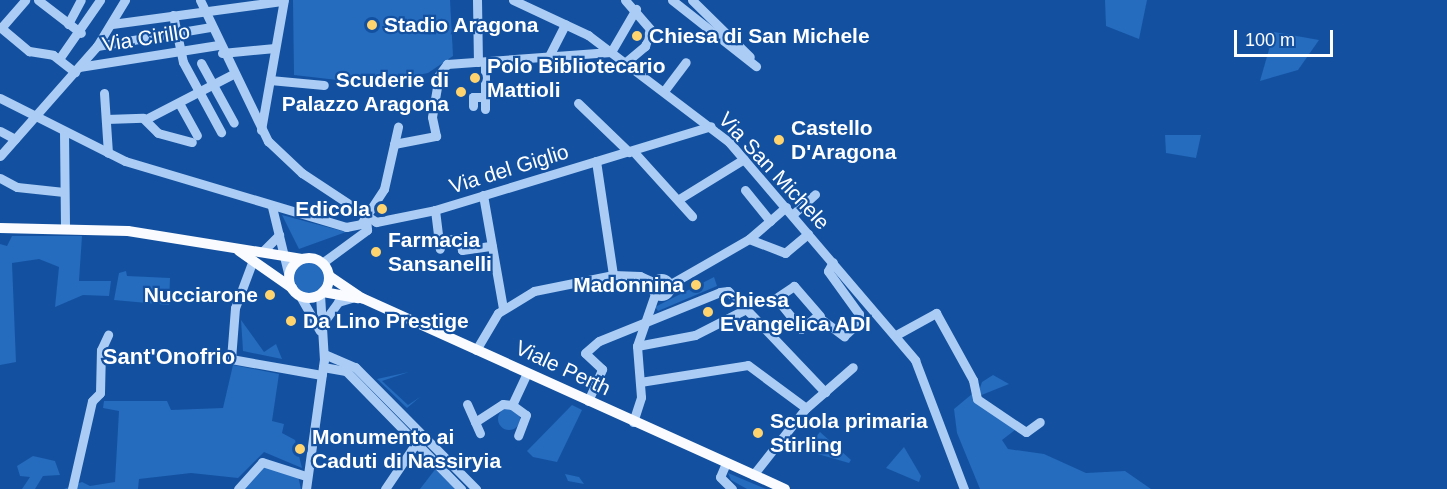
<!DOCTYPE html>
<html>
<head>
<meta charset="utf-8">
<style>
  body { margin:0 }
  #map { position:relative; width:1447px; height:489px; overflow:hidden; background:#1351a0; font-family:Arial,sans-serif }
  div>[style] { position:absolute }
  .green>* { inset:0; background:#256bbe }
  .round { border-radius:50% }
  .minor>* { height:9px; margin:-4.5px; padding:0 4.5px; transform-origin:4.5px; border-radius:4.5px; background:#abcdf5 }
  .minor>.ring { margin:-4.5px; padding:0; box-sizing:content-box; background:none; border:9px solid #abcdf5; border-radius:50% }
  .major>* { height:10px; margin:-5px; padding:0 5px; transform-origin:5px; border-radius:5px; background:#f9fbff }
  .major>.ring { margin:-5px; padding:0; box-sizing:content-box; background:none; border:10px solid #f9fbff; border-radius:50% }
  .dots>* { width:16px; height:16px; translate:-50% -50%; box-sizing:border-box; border:3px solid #1351a0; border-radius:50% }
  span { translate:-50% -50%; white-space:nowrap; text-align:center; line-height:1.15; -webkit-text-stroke:4.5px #1351a0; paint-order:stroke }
  .poi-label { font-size:21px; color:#fff; font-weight:700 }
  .left { translate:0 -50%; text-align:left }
  .right { translate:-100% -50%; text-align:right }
  .street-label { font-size:21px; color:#fff }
  .neighbourhood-label { font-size:22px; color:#fff; font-weight:700 }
  .scale { position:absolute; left:1234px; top:30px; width:99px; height:27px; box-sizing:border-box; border:3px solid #fff; border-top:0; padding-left:8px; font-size:18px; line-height:21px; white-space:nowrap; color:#fff; -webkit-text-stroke:4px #1351a0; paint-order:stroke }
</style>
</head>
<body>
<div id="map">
  <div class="green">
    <div style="clip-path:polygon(293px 0,450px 0,453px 56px,428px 73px,372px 84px,294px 75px)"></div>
    <div style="clip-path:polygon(1105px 0,1147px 0,1139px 39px,1106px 26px)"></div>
    <div style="clip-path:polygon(1274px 32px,1319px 40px,1298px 70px,1260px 81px)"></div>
    <div style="clip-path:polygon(1165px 135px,1201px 135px,1196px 158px,1166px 153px)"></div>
    <div style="clip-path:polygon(282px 215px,308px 222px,346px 232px,299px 249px)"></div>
    <div style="clip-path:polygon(12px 236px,82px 236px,79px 281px,111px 281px,109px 296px,83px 295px,55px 307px,59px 267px,39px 259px,12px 263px,16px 362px,0 365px,0 244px,7px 246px)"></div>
    <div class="round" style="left:293px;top:262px;width:32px;height:32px"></div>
    <div style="clip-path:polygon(126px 271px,127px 276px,170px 278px,169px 305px,114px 300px,119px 273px)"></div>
    <div style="clip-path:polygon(714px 277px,717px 286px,658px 311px,655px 307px)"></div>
    <div style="clip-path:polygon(241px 320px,264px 352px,276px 344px,282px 359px,243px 351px)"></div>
    <div style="clip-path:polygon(233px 365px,279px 374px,272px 421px,284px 424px,282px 433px,295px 440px,302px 468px,264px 452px,238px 478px,191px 473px,139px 479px,138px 489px,64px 489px,82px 482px,90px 486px,115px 482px,119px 411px,103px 408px,104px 401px,167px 401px,171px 410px,223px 408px)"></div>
    <div style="clip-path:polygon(409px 372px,382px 381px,408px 405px,420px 397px,407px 408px,377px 379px)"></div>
    <div style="clip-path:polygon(993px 375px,1009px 384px,979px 396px,1025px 431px,977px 397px,982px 382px)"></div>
    <div style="clip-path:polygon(972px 394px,1015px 430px,1002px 440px,1008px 449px,1044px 454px,1086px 473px,1125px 471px,1151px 489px,980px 489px,957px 433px,954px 409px)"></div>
    <div style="clip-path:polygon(572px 405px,582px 410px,557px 462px,533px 457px,527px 451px)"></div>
    <div class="round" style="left:498px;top:408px;width:22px;height:22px"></div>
    <div style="clip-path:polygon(820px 432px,851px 460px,849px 463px,804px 450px)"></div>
    <div style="clip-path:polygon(904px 447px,921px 476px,919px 482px,886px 468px)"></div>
    <div style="clip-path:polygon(33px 456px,55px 461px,60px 475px,43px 476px,35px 489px,22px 489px,30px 477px,20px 476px,17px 466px)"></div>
    <div style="clip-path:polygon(259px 464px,298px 476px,301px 489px,241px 489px)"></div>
    <div style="clip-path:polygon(437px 467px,454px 488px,454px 489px,420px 489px)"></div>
    <div style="clip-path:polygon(728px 473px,766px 489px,747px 489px,731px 480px)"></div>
    <div style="clip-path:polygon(565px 474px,579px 477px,584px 484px,568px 481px)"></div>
  </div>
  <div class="minor">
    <div style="left:38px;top:0;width:54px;rotate:37.5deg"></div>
    <div style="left:200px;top:0;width:157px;rotate:64.3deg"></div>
    <div style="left:268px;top:141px;width:47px;rotate:43.3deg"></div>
    <div style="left:302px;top:173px;width:89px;rotate:33.5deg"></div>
    <div style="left:376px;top:222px;width:60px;rotate:-11.5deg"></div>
    <div style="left:435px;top:210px;width:288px;rotate:-16.9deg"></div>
    <div style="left:477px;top:0;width:62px;rotate:89.1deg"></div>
    <div style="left:513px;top:0;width:83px;rotate:25deg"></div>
    <div style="left:588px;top:35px;width:177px;rotate:37.2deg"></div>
    <div style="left:729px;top:142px;width:287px;rotate:49.5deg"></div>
    <div style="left:915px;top:360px;width:138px;rotate:69.2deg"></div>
    <div style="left:625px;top:0;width:38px;rotate:49deg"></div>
    <div style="left:650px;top:29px;width:18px;rotate:106deg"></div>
    <div style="left:645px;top:46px;width:26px;rotate:140deg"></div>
    <div style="left:672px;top:0;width:107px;rotate:38.2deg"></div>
    <div style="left:692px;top:0;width:81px;rotate:44.5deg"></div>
    <div style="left:173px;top:15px;width:48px;rotate:78deg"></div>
    <div style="left:183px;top:62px;width:80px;rotate:61.5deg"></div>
    <div style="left:68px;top:24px;width:27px;rotate:-62deg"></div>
    <div style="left:112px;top:24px;width:173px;rotate:-7.7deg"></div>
    <div style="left:0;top:27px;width:38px;rotate:40deg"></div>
    <div style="left:29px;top:51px;width:24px;rotate:9deg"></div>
    <div style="left:53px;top:55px;width:28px;rotate:38deg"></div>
    <div style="left:1px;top:28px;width:37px;rotate:-49deg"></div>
    <div style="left:97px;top:46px;width:116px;rotate:-9.5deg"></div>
    <div style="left:222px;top:53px;width:53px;rotate:-5.4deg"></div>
    <div style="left:548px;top:58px;width:38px;rotate:-63deg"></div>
    <div style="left:59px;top:59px;width:72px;rotate:-55.2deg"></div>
    <div style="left:201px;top:63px;width:68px;rotate:61.2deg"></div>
    <div style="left:79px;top:67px;width:141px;rotate:-9deg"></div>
    <div style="left:270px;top:80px;width:54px;rotate:5.3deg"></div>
    <div style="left:664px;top:91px;width:36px;rotate:-53deg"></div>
    <div style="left:104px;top:93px;width:60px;rotate:86.2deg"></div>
    <div style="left:0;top:98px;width:140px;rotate:26.7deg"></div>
    <div style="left:125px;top:161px;width:231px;rotate:16.6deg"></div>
    <div style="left:346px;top:227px;width:15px;rotate:-11deg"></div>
    <div style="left:361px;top:224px;width:42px;rotate:-56.7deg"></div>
    <div style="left:384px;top:189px;width:64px;rotate:-77.3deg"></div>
    <div style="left:179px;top:103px;width:37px;rotate:61deg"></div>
    <div style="left:578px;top:103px;width:71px;rotate:43.9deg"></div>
    <div style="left:473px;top:106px;width:9px;rotate:-90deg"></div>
    <div style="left:473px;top:97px;width:12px"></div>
    <div style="left:485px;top:109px;width:47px;rotate:-90deg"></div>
    <div style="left:106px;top:119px;width:37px;rotate:-2deg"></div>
    <div style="left:143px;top:118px;width:21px;rotate:45deg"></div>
    <div style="left:158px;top:133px;width:35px;rotate:15deg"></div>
    <div style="left:146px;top:119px;width:98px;rotate:-27.3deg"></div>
    <div style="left:261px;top:130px;width:132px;rotate:-80deg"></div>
    <div style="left:0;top:131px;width:17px;rotate:28deg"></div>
    <div style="left:64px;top:131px;width:97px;rotate:89.4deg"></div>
    <div style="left:394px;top:144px;width:43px;rotate:-10.8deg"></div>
    <div style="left:436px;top:136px;width:19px;rotate:-102deg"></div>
    <div style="left:432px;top:117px;width:43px;rotate:-80.5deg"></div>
    <div style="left:439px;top:75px;width:14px;rotate:-54deg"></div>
    <div style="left:447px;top:64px;width:164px;rotate:-4.2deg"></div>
    <div style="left:611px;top:52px;width:50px;rotate:-59.8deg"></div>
    <div style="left:633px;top:151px;width:88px;rotate:47.8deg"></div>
    <div style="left:0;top:156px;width:147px;rotate:-48.6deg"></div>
    <div style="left:97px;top:46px;width:54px;rotate:-58.7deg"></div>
    <div style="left:596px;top:161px;width:115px;rotate:81.5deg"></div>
    <div style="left:0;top:178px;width:19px;rotate:28deg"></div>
    <div style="left:17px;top:187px;width:47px;rotate:6.1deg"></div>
    <div style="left:745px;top:190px;width:40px;rotate:51deg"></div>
    <div style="left:483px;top:195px;width:115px;rotate:80deg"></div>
    <div style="left:679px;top:199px;width:76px;rotate:-31.6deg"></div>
    <div style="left:272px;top:207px;width:72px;rotate:76.3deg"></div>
    <div style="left:435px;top:210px;width:39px;rotate:83deg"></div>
    <div style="left:792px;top:215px;width:31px;rotate:-42deg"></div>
    <div style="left:749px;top:239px;width:49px;rotate:-40.9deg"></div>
    <div style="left:439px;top:241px;width:21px;rotate:-8deg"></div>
    <div style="left:460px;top:238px;width:12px;rotate:81deg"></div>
    <div style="left:462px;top:250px;width:30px;rotate:-8deg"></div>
    <div style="left:263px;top:251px;width:23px;rotate:-45deg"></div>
    <div style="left:253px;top:260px;width:51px;rotate:110.6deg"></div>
    <div style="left:235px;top:308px;width:51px;rotate:94.5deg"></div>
    <div style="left:231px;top:359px;width:92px;rotate:10deg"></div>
    <div style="left:322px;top:263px;width:56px;rotate:-36.3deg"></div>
    <div style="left:367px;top:230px;width:15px;rotate:-94deg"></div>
    <div class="ring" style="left:652px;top:278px;width:9px;height:9px"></div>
    <div style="left:669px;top:285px;width:92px;rotate:-29.9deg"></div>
    <div style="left:749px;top:239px;width:39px;rotate:21deg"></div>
    <div style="left:785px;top:253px;width:30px;rotate:-40deg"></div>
    <div style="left:300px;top:296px;width:40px;rotate:60.3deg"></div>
    <div style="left:820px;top:316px;width:40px;rotate:-131deg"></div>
    <div style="left:794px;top:286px;width:22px;rotate:146deg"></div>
    <div style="left:776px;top:298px;width:40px;rotate:51deg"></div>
    <div style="left:801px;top:329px;width:21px;rotate:-39deg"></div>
    <div style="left:817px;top:316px;width:34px;rotate:37deg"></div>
    <div style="left:844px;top:336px;width:21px;rotate:-43deg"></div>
    <div style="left:859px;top:322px;width:8px;rotate:-90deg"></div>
    <div style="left:859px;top:314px;width:53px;rotate:-125.8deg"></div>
    <div style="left:828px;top:271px;width:10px;rotate:-61deg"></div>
    <div style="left:323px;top:323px;width:26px;rotate:-54deg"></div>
    <div style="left:338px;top:302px;width:14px;rotate:-17deg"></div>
    <div style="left:896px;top:335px;width:46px;rotate:-28.8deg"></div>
    <div style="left:936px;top:313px;width:77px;rotate:61.1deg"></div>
    <div style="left:973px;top:380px;width:19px;rotate:78deg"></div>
    <div style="left:977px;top:399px;width:59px;rotate:34deg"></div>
    <div style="left:1026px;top:432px;width:17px;rotate:-36deg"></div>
    <div style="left:637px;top:346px;width:59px;rotate:-10.7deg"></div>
    <div style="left:695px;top:335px;width:57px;rotate:-27deg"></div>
    <div style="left:746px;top:309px;width:115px;rotate:46.4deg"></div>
    <div style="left:476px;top:350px;width:43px;rotate:-59.3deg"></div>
    <div style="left:498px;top:313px;width:42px;rotate:-31.4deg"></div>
    <div style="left:534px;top:291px;width:81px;rotate:-11.4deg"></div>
    <div style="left:613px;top:275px;width:27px;rotate:2deg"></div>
    <div style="left:640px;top:276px;width:14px;rotate:25deg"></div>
    <div style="left:324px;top:354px;width:34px;rotate:23deg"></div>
    <div style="left:355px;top:367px;width:172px;rotate:45.2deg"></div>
    <div style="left:323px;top:367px;width:23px;rotate:10deg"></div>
    <div style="left:346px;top:371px;width:165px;rotate:45.7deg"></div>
    <div style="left:640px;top:382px;width:109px;rotate:-8.9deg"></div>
    <div style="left:748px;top:365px;width:72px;rotate:36.6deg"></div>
    <div style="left:806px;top:408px;width:62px;rotate:-41.1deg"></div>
    <div style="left:588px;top:401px;width:35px;rotate:-66deg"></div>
    <div style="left:602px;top:369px;width:23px;rotate:-137deg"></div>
    <div style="left:585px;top:353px;width:18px;rotate:-41deg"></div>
    <div style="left:599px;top:341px;width:131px;rotate:-22deg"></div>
    <div style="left:720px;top:292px;width:8px;rotate:-7deg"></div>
    <div style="left:728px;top:291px;width:25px;rotate:45deg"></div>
    <div style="left:467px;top:404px;width:32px;rotate:66deg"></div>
    <div style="left:512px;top:405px;width:17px;rotate:36deg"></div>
    <div style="left:526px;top:415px;width:22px;rotate:111deg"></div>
    <div style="left:475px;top:422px;width:33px;rotate:-33deg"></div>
    <div style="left:503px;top:404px;width:9px;rotate:6deg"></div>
    <div style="left:512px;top:405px;width:35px;rotate:-65deg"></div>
    <div style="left:633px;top:422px;width:26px;rotate:-72deg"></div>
    <div style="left:641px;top:397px;width:51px;rotate:-94.5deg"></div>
    <div style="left:637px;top:346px;width:55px;rotate:-70.9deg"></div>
    <div style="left:726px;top:463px;width:15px;rotate:113deg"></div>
    <div style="left:720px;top:477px;width:17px;rotate:45deg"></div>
    <div style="left:753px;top:475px;width:85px;rotate:-51.7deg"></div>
    <div style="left:72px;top:489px;width:90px;rotate:-77.2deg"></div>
    <div style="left:92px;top:401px;width:11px;rotate:-45deg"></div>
    <div style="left:100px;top:393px;width:43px;rotate:-88.7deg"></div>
    <div style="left:101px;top:350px;width:17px;rotate:-65deg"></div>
    <div style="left:238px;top:489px;width:36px;rotate:-48deg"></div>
    <div style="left:262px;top:462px;width:46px;rotate:17.7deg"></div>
    <div style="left:306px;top:489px;width:130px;rotate:-82.1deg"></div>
    <div style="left:324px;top:360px;width:66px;rotate:-93.5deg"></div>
    <div style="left:385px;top:489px;width:55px;rotate:-56deg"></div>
  </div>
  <div class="major">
    <div style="left:0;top:228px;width:128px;rotate:1.3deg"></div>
    <div style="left:128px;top:231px;width:176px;rotate:9.1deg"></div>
    <div style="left:239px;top:251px;width:65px;rotate:34.9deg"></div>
    <div class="ring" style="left:289px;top:258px;width:30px;height:30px"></div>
    <div style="left:329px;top:276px;width:40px;rotate:34deg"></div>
    <div style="left:362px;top:298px;width:464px;rotate:24.3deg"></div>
    <div style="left:323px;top:292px;width:36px;rotate:10deg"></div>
  </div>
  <div class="dots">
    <div style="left:372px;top:25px;background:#ffd46f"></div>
    <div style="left:637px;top:36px;background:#ffd46f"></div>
    <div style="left:475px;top:78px;background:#ffd46f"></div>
    <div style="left:461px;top:92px;background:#ffd46f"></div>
    <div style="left:779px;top:140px;background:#ffd46f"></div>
    <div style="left:382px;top:209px;background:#ffd46f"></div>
    <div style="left:376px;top:252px;background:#ffd46f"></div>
    <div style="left:696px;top:285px;background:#ffd46f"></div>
    <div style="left:270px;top:295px;background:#ffd46f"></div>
    <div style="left:708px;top:312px;background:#ffd46f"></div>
    <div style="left:291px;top:321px;background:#ffd46f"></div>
    <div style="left:758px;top:433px;background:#ffd46f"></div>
    <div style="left:300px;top:449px;background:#ffd46f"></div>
  </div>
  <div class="poi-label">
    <span class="left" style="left:384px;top:25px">Stadio Aragona</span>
    <span class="left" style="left:649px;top:36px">Chiesa di San Michele</span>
    <span class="left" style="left:487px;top:78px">Polo Bibliotecario<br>Mattioli</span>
    <span class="right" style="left:449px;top:92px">Scuderie di<br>Palazzo Aragona</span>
    <span class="left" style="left:791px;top:140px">Castello<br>D'Aragona</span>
    <span class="right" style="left:370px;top:209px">Edicola</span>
    <span class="left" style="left:388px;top:252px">Farmacia<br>Sansanelli</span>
    <span class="right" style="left:684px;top:285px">Madonnina</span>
    <span class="right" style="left:258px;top:295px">Nucciarone</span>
    <span class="left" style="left:720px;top:312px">Chiesa<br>Evangelica ADI</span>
    <span class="left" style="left:303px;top:321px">Da Lino Prestige</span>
    <span class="left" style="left:770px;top:433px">Scuola primaria<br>Stirling</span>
    <span class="left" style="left:312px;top:449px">Monumento ai<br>Caduti di Nassiryia</span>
  </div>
  <div class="street-label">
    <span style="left:146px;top:38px;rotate:-9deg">Via Cirillo</span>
    <span style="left:509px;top:169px;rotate:-17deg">Via del Giglio</span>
    <span style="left:774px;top:171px;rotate:47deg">Via San Michele</span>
    <span style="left:563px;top:368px;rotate:25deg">Viale Perth</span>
  </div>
  <div class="neighbourhood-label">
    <span style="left:169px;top:357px">Sant'Onofrio</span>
  </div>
  <div class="scale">100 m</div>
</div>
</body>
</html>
